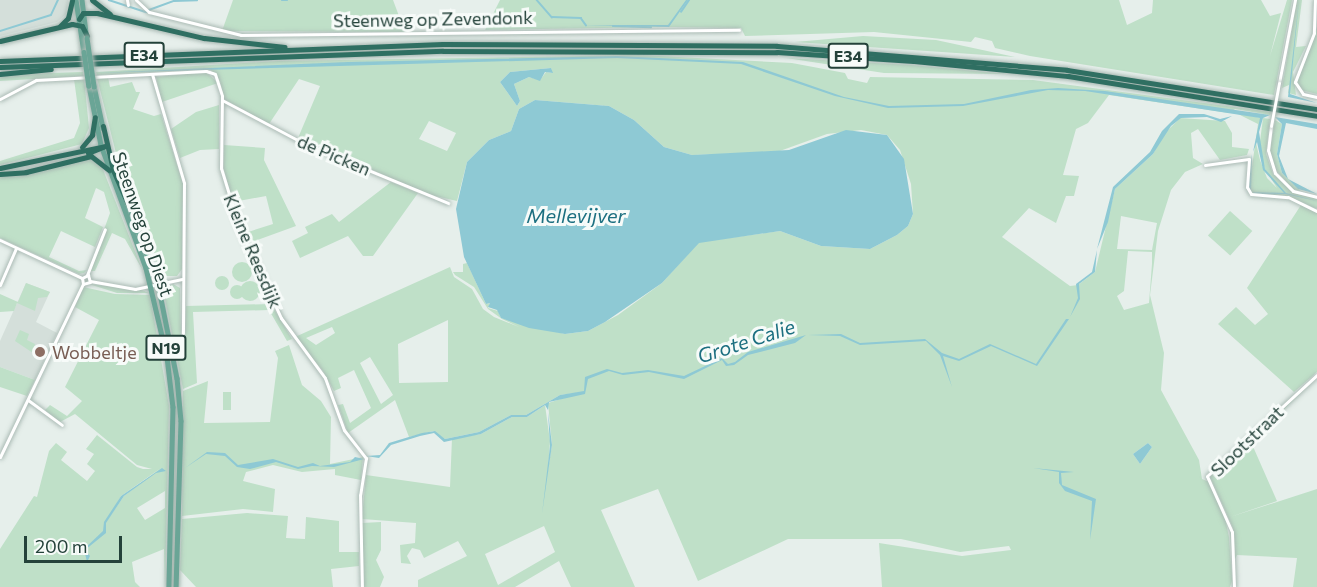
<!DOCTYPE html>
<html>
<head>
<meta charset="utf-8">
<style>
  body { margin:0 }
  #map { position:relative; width:1317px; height:587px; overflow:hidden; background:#e6efeb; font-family:Commissioner,sans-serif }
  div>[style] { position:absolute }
  .built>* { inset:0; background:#d4dfda }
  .green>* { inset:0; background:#bfe0c8; transform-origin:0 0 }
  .round { border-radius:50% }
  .water>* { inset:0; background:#8ec9d4 }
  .stream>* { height:1.5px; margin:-0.75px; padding:0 0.75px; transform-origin:0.75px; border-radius:0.75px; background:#8ec9d4 }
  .roads { filter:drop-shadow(0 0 2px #a8b8b2) drop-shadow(0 0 2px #a8b8b2) }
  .minor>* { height:3px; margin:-1.5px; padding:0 1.5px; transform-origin:1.5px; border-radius:1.5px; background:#fff }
  .major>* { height:4.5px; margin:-2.25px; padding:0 2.25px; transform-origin:2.25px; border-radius:2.25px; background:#6aa596 }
  .highway>* { height:5px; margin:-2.5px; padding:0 2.5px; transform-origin:2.5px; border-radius:2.5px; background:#2f6f62 }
  .bridges { filter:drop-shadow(0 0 2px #a8b8b2) drop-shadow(0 0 2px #a8b8b2) }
  .minor-bridge>* { height:3px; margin:-1.5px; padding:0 1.5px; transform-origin:1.5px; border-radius:1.5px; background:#fff }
  .major-bridge>* { height:4.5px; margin:-2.25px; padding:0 2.25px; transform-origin:2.25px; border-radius:2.25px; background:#6aa596 }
  .dots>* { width:16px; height:16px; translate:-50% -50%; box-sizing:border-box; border:3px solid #f7fbf9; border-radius:50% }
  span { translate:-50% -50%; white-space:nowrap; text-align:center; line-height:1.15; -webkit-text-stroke:6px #f7fbf9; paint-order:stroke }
  .shield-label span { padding:2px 4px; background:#f7fbf9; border:2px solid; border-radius:4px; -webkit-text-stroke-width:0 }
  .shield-label { font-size:16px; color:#24423a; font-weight:700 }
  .street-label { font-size:18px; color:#24423a }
  .education-label { font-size:18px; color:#785e54 }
  .left { translate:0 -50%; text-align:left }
  .water-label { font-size:20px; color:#1c6f80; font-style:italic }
  .scale { position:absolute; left:24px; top:536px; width:98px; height:27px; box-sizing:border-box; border:3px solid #24423a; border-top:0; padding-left:8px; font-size:18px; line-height:21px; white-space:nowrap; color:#24423a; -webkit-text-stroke:4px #f7fbf9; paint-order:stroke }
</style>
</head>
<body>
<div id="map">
  <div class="built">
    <div style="clip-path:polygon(0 0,68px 0,66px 14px,57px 22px,0 36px)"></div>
    <div style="clip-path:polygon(26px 283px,50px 292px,36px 322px,57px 333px,35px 380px,0 367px,0 341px)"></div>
  </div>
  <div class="green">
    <div style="clip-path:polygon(233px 0,393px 0,405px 32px,222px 31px)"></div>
    <div style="clip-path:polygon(500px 0,1119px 0,1127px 25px,1152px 13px,1153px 0,1261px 0,1270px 16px,1281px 13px,1270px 56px,1287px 0,1292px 0,1274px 95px,1030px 56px,995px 48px,992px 41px,975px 37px,971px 42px,874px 32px,745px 36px,741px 28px,666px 27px,485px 30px)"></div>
    <div style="clip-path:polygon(1297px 0,1302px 0,1296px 47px,1306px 46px,1293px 72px,1296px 95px,1288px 93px,1289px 85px,1282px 88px)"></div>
    <div style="clip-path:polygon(1317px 27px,1317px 94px,1301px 90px,1297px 79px)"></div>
    <div style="clip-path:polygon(863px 36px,936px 40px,1015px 57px,795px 42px)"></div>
    <div style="clip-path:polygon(428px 47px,428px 49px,94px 59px)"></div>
    <div style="clip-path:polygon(evenodd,640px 55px,792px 63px,845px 73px,848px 79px,867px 83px,870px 77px,1033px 80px,1271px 112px,1270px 115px,1235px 109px,1229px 113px,1109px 95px,1088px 123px,1076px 129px,1063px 175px,1079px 176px,1074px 196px,1066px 196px,1056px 223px,1029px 208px,1002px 237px,1070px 286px,1078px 285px,1095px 272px,1115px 189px,1153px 154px,1164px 134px,1180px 118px,1225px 121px,1232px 133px,1232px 147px,1249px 149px,1247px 155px,1220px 160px,1198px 129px,1191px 133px,1193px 158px,1203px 164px,1185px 172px,1171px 190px,1158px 231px,1150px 295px,1164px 353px,1161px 390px,1199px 460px,1202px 479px,1209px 482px,1230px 527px,1233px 587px,1232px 581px,1230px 587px,882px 587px,879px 543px,962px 556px,1011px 550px,1009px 546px,960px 552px,901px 539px,788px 539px,698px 581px,658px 489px,601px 510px,635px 587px,571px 587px,559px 561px,515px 587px,418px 587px,418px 580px,467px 556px,458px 541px,424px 558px,420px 550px,412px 548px,407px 556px,411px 564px,401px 563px,400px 545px,415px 543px,416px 523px,362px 519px,366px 475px,450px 487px,452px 438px,481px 434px,512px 417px,527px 417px,545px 405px,550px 441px,548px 470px,552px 445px,548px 403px,583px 392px,560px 395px,526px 415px,511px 415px,479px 432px,445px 439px,433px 431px,409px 437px,395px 400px,348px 433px,338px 405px,343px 404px,350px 423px,371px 408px,354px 370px,338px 378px,341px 388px,334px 391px,323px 371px,295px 337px,450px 267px,454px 277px,472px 289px,483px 309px,494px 317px,519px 327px,502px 319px,488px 309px,474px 287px,455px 275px,453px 272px,463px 272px,463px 264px,467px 263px,486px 304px,490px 303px,488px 308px,498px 311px,501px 318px,565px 334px,588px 331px,618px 315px,662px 283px,699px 242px,780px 231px,821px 246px,870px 249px,897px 235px,908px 226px,913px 214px,911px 184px,900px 150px,887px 135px,861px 130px,827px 134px,777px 152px,692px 155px,664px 147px,634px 120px,609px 106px,535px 100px,519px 109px,511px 131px,489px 140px,467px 162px,457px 201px,431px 195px,298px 138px,320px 86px,299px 79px,269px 124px,224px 99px,220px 81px,210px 69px,97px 75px,96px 72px,278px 61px,640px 55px,551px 68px,552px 73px,546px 72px,540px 80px,529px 77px,514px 84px,520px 101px,517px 106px,500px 82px,510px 72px,551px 68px,640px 55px,429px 121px,456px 133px,447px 151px,419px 139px,429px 121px,640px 55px,1121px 216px,1157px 223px,1152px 250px,1117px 249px,1121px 216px,640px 55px,1128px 251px,1152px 252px,1152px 264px,1149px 303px,1124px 310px,1117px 296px,1124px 291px,1128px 251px,640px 55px,448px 320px,448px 382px,399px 383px,398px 344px,448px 320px,640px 55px,332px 327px,335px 333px,316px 345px,306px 338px,332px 327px,640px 55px,370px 357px,393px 395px,381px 404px,360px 363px,370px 357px,640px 55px,1148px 443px,1152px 447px,1140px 464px,1133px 454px,1148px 443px,640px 55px,1225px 518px,1231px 533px,1232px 579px,1229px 537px,1225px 518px,640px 55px,544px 526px,555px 552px,498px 585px,485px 554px,544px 526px)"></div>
    <div style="clip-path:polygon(786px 58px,911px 65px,1007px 74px,884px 73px)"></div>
    <div style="clip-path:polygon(83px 72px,83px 76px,0 81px,0 77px,19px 74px)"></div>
    <div style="clip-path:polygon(206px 72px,218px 83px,162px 102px,156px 77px)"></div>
    <div style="clip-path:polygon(108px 77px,110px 87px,132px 82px,136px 92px,140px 92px,133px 109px,154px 116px,161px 114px,183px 184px,182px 269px,177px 276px,159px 276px,154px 253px,120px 169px,97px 78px)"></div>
    <div style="clip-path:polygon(84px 78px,89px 128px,82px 144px,0 165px,0 161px,74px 138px,80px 123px,74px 79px)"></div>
    <div style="clip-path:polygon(219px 105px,219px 149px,200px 150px,180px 158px,171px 129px,196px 112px)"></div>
    <div style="clip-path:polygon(1236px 113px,1261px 118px,1256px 143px,1260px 160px,1267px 178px,1277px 188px,1265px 169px,1259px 149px,1263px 118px,1270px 119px,1266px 154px,1273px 174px,1294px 193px,1317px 199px,1317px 209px,1288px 196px,1253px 194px,1249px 188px,1258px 124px)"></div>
    <div style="clip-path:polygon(1275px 120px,1282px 124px,1277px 154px,1282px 173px,1301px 191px,1317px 195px,1293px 189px,1275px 169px,1270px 152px)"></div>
    <div style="clip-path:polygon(224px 145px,265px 148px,264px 160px,296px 226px,249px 243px,245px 233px,273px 224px,266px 196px,233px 202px,224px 170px)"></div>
    <div style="clip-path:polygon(90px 159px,102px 167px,142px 269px,125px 239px,112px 233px,95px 271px,89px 271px,110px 213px,104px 192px,96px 188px,85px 218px,103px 227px,95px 247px,61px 231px,49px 257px,79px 271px,87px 270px,84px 273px,79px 274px,0 238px,0 177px)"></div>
    <div style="clip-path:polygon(391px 182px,418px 193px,373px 256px,363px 256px,348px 236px,300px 258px,292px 241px,308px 233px,305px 227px,332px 214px,339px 222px)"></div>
    <div style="clip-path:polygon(1301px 205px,1317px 212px,1317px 372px,1294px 392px,1218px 324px,1236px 307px,1255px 325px,1268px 314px,1247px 288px)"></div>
    <div style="left:1230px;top:211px;width:30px;height:33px;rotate:42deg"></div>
    <div class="round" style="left:232px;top:262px;width:20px;height:20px"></div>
    <div class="round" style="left:215px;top:276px;width:14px;height:14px"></div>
    <div class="round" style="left:240px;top:281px;width:20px;height:20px"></div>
    <div style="clip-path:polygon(26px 283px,50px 292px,47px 297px,38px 298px,35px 311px,17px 303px,14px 311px,0 312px,0 294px,18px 302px)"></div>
    <div style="clip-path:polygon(89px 284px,142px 290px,149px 293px,117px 293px)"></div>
    <div style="clip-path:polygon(173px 284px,180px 288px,181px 338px,185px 338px,186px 306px,271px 304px,292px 339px,287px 341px,269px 310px,193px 312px,197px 383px,183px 389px,163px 289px)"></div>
    <div class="round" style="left:230px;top:285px;width:14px;height:14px"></div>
    <div style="clip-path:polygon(evenodd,83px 287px,115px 294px,150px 295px,169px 406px,165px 587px,164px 549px,132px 562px,135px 582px,140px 587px,0 587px,0 549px,34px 496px,37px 497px,49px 451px,56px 443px,67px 452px,61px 460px,87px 481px,95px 471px,87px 464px,94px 454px,86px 449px,97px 435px,137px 467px,143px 469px,152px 469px,137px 465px,75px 414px,60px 422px,45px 410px,50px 405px,67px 416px,82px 401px,65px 387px,99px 320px,75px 307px,83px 287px,161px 468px,124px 496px,106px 522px,121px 496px,161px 468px,83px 287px,165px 491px,165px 508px,145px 520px,137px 508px,165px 491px)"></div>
    <div style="clip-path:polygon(20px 330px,29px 334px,27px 340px,35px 344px,33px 353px,15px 341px)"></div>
    <div style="clip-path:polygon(289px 345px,302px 385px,321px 401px,331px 417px,330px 464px,363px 457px,361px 480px,335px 475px,335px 469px,302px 472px,273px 465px,246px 472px,243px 481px,275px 489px,273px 512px,243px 509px,182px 516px,183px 391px,208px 381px,204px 423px,270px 422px,278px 358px,275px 351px)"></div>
    <div style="clip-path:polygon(0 353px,0 367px,35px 380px,27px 396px,0 387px)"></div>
    <div style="clip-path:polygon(1317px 377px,1251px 442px,1277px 501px,1230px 517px,1317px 489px,1317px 587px,1293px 587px,1297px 558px,1237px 555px,1235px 559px,1233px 528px,1210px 477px)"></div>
    <div style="left:223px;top:392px;width:8px;height:18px"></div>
    <div style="clip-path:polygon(247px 513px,288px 516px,286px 538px,305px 539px,306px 517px,339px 521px,339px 552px,359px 552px,359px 566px,331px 569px,333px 587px,196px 587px,180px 570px,182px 519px)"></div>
    <div style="clip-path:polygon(381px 522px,381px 550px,376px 560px,384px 577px,380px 587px,364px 587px,362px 523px)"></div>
  </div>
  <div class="water">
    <div style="clip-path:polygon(686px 0,688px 0,669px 27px,584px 25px,668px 25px)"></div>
    <div style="clip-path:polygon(1299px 0,1290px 94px,1317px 103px,1288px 97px)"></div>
    <div style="clip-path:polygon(617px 56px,743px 62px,844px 97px,889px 106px,964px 104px,1031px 90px,1058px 88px,1105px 91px,1270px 115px,1263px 118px,1259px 132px,1265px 169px,1286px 193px,1317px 201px,1285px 194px,1256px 195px,1250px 190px,1248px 185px,1252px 154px,1251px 192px,1284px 193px,1263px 170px,1257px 142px,1253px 152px,1260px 118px,1085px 91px,1048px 90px,963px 106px,888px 108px,835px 96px,741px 64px,617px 58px,96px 73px,348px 62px)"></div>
    <div style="clip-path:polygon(551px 68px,553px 73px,545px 72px,540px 81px,529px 77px,514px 84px,520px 101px,517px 106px,500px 82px,510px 72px)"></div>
    <div style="clip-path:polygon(535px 100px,609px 106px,634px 120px,664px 147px,692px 155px,789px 150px,846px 130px,887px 135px,904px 159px,913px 214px,908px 226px,897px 235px,870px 249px,821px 246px,780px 231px,699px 243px,662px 283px,605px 322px,588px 331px,565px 334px,529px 328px,501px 318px,497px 310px,488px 307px,490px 303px,486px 304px,464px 257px,456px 209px,467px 162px,489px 140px,511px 131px,519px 109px)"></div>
    <div style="clip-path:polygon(1179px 114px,1204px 114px,1220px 119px,1232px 116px,1221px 122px,1207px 117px,1181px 118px,1171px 126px,1153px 154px,1115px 189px,1108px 222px,1097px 249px,1113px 187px,1150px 152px,1162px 131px)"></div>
    <div style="clip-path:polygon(1275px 117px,1317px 124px,1317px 129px,1286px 123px,1279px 156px,1288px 179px,1317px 194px,1298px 189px,1282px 173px,1277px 154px,1282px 124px)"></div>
    <div style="clip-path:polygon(1097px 250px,1095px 272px,1079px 284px,1080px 299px,1070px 317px,1078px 298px,1076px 284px,1092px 272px)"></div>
    <div style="clip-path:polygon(1066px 319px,1069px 319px,1037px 366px,991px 346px,959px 361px,943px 356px,952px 387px,940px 355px,926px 341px,860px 345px,840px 336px,808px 335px,841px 334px,860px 343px,925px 339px,942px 353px,959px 359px,990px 344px,1036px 364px)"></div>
    <div style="clip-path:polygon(806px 335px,795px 343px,748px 355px,734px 365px,726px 366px,722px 360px,684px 379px,649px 372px,623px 375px,609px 371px,588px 379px,585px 394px,549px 402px,548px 410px,545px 405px,527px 417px,512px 417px,481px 434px,444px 442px,434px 433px,420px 436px,391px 445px,379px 458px,366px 456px,380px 455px,389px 443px,422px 433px,435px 431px,445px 439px,479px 432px,511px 415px,526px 415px,560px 395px,584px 391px,585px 377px,607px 369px,622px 373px,648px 370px,684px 376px,722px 358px,728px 364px,735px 362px,748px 352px)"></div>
    <div style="clip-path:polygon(548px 412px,552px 445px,542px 514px,550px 446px)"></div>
    <div style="clip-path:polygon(1148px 443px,1152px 447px,1140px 464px,1133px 454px)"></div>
    <div style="clip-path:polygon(207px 452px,225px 453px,238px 465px,273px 459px,298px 467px,313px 463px,320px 466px,350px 462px,355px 457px,364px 459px,334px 467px,312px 466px,298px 469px,276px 462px,250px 469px,237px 467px,225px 456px,206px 454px,185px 468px)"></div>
    <div style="clip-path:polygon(162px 468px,166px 471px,156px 473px,124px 496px,106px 523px,106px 533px,85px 550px,90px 556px,87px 562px,84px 549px,103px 531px,104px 522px,121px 496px)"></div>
    <div style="clip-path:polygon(1033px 468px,1074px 472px,1061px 473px,1062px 485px,1096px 499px,1090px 540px,1092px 501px,1065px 491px,1059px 483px,1059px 472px)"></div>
  </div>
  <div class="stream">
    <div style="left:109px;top:0;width:39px;rotate:18deg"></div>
    <div style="left:282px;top:0;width:5px"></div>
    <div style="left:537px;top:0;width:23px;rotate:49deg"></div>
    <div style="left:552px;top:17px;width:29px;rotate:2deg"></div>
    <div style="left:581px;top:18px;width:9px;rotate:54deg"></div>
    <div style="left:149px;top:10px;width:27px;rotate:-20deg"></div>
    <div style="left:174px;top:1px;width:23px;rotate:-2deg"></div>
    <div style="left:681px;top:12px;width:14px;rotate:-56deg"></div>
    <div style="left:613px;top:26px;width:38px;rotate:2deg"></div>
    <div style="left:0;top:31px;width:53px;rotate:-17.4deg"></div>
    <div style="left:51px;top:15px;width:17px;rotate:-65deg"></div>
  </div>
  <div class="roads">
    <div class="minor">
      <div style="left:127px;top:0;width:5px;rotate:79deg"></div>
      <div style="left:136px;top:0;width:18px;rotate:43deg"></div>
      <div style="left:149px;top:12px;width:95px;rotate:14deg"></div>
      <div style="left:241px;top:35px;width:498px;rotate:-0.6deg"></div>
      <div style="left:1315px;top:0;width:33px;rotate:92deg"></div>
      <div style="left:1314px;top:33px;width:53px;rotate:111.2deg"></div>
      <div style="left:1295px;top:82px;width:14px;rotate:56deg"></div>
      <div style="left:1303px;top:94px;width:14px;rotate:12deg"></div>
      <div style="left:152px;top:74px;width:114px;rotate:73.6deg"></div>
      <div style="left:184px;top:183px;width:150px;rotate:90.4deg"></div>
      <div style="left:1279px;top:83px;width:85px;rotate:-79.1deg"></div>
      <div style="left:0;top:99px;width:41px;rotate:-27.8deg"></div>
      <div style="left:36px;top:80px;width:170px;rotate:-3deg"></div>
      <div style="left:206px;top:71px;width:9px;rotate:18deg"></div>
      <div style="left:215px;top:74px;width:23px;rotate:72deg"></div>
      <div style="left:222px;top:96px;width:72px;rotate:90.8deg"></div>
      <div style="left:221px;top:168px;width:62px;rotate:73deg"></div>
      <div style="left:239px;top:227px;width:100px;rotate:65.2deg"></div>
      <div style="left:281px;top:318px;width:74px;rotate:53.7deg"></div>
      <div style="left:325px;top:378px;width:55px;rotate:69.9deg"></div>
      <div style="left:344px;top:430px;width:36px;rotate:52deg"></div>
      <div style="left:366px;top:458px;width:37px;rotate:99deg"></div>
      <div style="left:360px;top:495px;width:92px;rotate:88.8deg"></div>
      <div style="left:222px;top:100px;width:94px;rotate:27.9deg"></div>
      <div style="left:305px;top:144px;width:155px;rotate:22.4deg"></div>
      <div style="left:1271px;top:126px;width:24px;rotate:97deg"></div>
      <div style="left:1268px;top:150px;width:24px;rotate:73deg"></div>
      <div style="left:1275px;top:173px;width:25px;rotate:45deg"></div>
      <div style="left:1293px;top:191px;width:25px;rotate:14deg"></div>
      <div style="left:1205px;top:165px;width:44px;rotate:-7.8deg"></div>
      <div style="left:1249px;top:159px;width:28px;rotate:94deg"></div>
      <div style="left:1247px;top:187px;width:8px;rotate:60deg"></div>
      <div style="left:1251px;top:194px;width:37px;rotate:5deg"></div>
      <div style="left:1288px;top:197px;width:32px;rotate:26deg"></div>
      <div style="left:0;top:240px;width:90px;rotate:24.9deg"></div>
      <div style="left:82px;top:278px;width:7px;rotate:-27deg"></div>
      <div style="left:88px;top:275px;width:7px;rotate:74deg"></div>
      <div style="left:90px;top:282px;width:7px;rotate:164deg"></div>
      <div style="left:83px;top:284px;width:6px;rotate:-99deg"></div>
      <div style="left:87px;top:275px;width:49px;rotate:-68.6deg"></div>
      <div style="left:90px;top:281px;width:46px;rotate:10.1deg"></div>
      <div style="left:135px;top:289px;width:48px;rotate:-12deg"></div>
      <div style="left:0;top:285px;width:40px;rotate:-66.6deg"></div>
      <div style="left:28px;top:400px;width:42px;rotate:36.3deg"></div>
      <div style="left:0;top:457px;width:192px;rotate:-64.4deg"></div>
      <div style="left:1234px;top:587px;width:55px;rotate:-92.1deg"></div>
      <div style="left:1232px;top:532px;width:61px;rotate:-114.1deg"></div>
      <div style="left:1207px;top:476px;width:149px;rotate:-42.6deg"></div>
    </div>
    <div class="major">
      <div style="left:76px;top:0;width:53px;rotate:81.3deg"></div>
      <div style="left:82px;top:0;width:32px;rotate:83deg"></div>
      <div style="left:89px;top:86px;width:60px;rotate:78.5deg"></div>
      <div style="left:101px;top:145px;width:131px;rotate:69.9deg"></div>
      <div style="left:146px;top:268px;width:91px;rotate:76.7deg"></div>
      <div style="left:167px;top:357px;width:50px;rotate:83.2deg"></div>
      <div style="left:173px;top:407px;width:180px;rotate:91.3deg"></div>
      <div style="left:94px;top:86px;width:43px;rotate:77.9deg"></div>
      <div style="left:129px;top:207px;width:82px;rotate:69.4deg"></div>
      <div style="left:158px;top:284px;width:96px;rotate:78.6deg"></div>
      <div style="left:177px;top:378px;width:43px;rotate:84.7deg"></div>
      <div style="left:181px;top:421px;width:166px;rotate:91.7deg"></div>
    </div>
    <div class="highway">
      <div style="left:92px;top:0;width:23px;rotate:38deg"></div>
      <div style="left:79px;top:19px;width:7px;rotate:-56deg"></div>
      <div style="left:83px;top:13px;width:14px"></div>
      <div style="left:97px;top:13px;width:110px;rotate:13.2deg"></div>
      <div style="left:204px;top:38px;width:81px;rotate:6.4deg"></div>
      <div style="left:60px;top:26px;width:11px;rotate:-45deg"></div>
      <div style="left:68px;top:18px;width:18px;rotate:-77deg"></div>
      <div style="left:0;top:41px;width:74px;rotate:-13.3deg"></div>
      <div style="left:72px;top:24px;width:10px;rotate:11deg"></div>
      <div style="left:82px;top:26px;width:11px;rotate:63deg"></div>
      <div style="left:0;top:61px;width:443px;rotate:-2.2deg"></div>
      <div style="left:443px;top:44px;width:334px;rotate:0.3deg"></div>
      <div style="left:777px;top:46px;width:291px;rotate:4.7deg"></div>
      <div style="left:1067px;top:70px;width:253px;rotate:8.9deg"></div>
      <div style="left:0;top:67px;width:443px;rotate:-2.1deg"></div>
      <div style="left:443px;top:51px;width:334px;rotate:0.2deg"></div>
      <div style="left:777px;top:52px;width:137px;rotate:3.8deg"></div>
      <div style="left:914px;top:61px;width:155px;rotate:5.6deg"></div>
      <div style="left:1068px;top:76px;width:252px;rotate:9.1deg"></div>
      <div style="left:0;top:74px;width:51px;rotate:-5.6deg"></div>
      <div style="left:103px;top:126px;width:45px;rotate:77.2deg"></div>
      <div style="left:113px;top:170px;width:43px;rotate:66.4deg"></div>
      <div style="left:82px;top:147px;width:16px;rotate:-50deg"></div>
      <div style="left:92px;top:135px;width:18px;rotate:-81deg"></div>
      <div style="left:88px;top:153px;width:18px;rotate:-22deg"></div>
      <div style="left:0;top:168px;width:107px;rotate:-11.8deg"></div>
      <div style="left:0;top:174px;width:26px;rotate:-4deg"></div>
      <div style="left:26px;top:172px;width:67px;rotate:-13.8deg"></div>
      <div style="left:91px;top:156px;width:23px;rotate:38deg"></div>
    </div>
  </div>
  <div class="bridges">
    <div class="minor-bridge">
      <div style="left:1271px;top:126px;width:44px;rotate:-79.5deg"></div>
    </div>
    <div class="major-bridge">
      <div style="left:87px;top:38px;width:49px;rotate:81.7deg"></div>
      <div style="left:84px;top:52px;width:34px;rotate:82deg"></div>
    </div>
  </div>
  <div class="dots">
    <div style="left:40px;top:352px;background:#8d6e63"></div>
  </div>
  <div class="shield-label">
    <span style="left:144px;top:55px">E34</span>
    <span style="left:848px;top:56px">E34</span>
    <span style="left:166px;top:348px">N19</span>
  </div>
  <div class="street-label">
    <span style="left:433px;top:19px;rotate:-1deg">Steenweg op Zevendonk</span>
    <span style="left:334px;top:155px;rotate:23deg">de Picken</span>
    <span style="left:143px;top:224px;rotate:71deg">Steenweg op Diest</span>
    <span style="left:253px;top:251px;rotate:67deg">Kleine Reesdijk</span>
    <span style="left:1247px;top:441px;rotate:-44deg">Slootstraat</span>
  </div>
  <div class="education-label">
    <span class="left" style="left:52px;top:352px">Wobbeltje</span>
  </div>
  <div class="water-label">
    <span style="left:576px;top:215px">Mellevijver</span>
    <span style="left:746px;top:341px;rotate:-18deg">Grote Calie</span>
  </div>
  <div class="scale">200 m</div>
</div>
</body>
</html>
